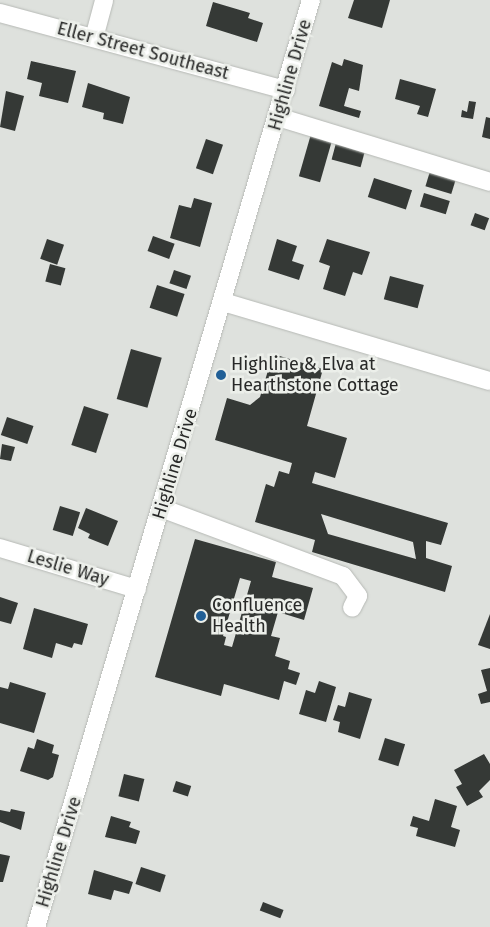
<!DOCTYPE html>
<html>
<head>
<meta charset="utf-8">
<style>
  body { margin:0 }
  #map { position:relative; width:490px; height:927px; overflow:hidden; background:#dee1dd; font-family:"Fira Sans",sans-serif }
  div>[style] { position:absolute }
  .building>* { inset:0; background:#353936; transform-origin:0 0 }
  .roads { filter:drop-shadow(0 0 1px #b6b9b5) drop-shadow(0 0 1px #b6b9b5) }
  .minor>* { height:18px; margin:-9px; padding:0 9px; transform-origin:9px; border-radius:9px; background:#fff }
  .dots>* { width:14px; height:14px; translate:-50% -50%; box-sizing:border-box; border:2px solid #ecefea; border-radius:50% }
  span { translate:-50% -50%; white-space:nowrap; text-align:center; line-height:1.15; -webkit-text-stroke:5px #ecefea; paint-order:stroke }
  .street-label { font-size:18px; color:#282928 }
  .poi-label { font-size:18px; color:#282928 }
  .left { translate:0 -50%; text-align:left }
</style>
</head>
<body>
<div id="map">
  <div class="building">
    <div style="clip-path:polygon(354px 0,390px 0,382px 28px,348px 18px)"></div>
    <div style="clip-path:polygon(213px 2px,250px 13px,248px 18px,263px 23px,257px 42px,206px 26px)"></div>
    <div style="clip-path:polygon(344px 59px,363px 65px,359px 91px,349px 88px,344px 106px,361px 111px,359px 118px,319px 106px,332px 62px,342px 66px)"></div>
    <div style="clip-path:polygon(31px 61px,76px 71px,68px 103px,39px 96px,42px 83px,27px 79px)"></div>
    <div style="clip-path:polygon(400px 79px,436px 89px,428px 117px,417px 114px,420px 106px,395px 99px)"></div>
    <div style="clip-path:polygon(88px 83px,130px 97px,123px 124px,103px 119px,104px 113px,82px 107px)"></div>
    <div style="clip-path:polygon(6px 91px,24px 96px,15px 131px,0 127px)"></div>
    <div style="clip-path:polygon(469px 101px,476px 102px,473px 119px,461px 117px,462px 110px,467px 112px)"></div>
    <div style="clip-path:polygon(486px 117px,490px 118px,490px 139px,482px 137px)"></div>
    <div style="left:311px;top:134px;width:22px;height:44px;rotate:16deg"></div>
    <div style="left:206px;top:139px;width:18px;height:31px;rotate:19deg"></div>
    <div style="left:336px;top:143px;width:30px;height:17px;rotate:15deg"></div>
    <div style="left:431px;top:168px;width:27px;height:19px;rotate:17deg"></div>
    <div style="left:374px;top:178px;width:40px;height:20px;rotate:18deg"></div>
    <div style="left:424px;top:193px;width:27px;height:14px;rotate:17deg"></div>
    <div style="clip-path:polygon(194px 198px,212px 203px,200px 247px,170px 238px,179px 205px,191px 208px)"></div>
    <div style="left:475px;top:213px;width:15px;height:13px;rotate:20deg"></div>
    <div style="left:153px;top:236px;width:23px;height:16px;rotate:20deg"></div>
    <div style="left:47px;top:239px;width:18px;height:21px;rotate:19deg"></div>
    <div style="clip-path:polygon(277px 239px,297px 246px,292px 261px,304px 265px,299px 280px,268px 270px)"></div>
    <div style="clip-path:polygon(327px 239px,370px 252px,362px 275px,353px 272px,345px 296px,323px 289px,330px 266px,319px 262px)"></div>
    <div style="left:50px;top:264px;width:16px;height:18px;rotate:15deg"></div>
    <div style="left:174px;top:270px;width:18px;height:14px;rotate:19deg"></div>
    <div style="left:390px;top:276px;width:35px;height:24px;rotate:15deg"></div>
    <div style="left:157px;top:285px;width:29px;height:24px;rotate:18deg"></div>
    <div style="left:131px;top:349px;width:32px;height:52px;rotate:16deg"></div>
    <div style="clip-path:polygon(evenodd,273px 354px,323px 369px,307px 426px,347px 438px,335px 478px,315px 472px,312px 483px,448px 523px,441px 545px,426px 541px,426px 558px,452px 566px,445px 592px,312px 552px,315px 540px,255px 522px,266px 484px,274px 487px,279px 471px,289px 474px,292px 463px,215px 440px,227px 398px,250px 405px,260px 397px,273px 354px,321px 514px,413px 542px,416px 559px,328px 534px,321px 514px)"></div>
    <div style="left:84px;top:406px;width:26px;height:41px;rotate:18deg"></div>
    <div style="left:7px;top:417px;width:28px;height:19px;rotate:19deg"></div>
    <div style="clip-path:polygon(2px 444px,15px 447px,11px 461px,0 459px)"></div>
    <div style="left:60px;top:506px;width:21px;height:25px;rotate:17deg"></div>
    <div style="clip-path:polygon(86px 508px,118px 521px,108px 546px,88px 538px,90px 534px,78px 528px)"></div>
    <div style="clip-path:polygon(evenodd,195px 539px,276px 562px,272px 577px,313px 588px,304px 620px,278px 612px,271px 636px,280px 638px,275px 656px,290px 661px,288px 669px,300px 673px,296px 685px,284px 681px,279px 700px,224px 684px,221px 696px,155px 677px,195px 539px,240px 578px,251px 581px,232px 647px,224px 645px,226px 637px,223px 636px,240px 578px)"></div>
    <div style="clip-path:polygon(0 597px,18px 603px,11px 624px,0 621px)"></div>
    <div style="clip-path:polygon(34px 608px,88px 624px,82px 645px,74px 643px,72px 648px,56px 643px,52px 658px,23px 649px)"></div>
    <div style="clip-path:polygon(490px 614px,490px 649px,478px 645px)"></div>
    <div style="clip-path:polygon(490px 668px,490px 702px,481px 704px,478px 694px,487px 691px,481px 670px)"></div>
    <div style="clip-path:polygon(319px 681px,336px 687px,326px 722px,299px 714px,306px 690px,315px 693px)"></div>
    <div style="clip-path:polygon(10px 682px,46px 693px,34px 733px,0 723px,0 687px,8px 689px)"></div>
    <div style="clip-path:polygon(349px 692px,372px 699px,360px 739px,338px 732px,340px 722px,333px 720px,338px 705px,345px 707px)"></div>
    <div style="left:385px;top:738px;width:21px;height:23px;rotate:17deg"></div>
    <div style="clip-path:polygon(37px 739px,54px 745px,52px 753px,59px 755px,53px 777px,48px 780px,20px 771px,28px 747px,34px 749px)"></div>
    <div style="clip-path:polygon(484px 754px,490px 764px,490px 780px,479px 791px,483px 797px,467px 806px,456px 787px,462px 784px,454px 770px)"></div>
    <div style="left:124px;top:774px;width:21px;height:23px;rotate:14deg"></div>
    <div style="left:176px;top:781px;width:16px;height:11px;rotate:18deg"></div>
    <div style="clip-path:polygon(435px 799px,457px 806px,451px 827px,460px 830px,455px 847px,416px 836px,418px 828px,410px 826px,413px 816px,429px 821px)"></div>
    <div style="clip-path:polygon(11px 809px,25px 812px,21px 830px,0 822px,0 810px,10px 812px)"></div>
    <div style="clip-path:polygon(111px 816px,131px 822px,129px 827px,140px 831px,136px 844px,105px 837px)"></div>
    <div style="clip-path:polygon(0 854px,10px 856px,3px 882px,0 882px)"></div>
    <div style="left:141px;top:867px;width:26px;height:18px;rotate:18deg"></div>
    <div style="clip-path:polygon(94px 870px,133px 882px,129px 894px,114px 890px,111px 900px,88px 894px)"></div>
    <div style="left:263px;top:902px;width:22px;height:9px;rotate:21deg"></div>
  </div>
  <div class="roads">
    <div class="minor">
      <div style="left:0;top:13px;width:296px;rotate:15.1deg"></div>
      <div style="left:94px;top:38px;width:39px;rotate:-75deg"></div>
      <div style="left:278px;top:117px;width:222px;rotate:17deg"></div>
      <div style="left:223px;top:302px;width:278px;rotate:16.5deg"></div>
      <div style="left:161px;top:508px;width:194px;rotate:20.5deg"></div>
      <div style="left:343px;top:576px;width:25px;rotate:53deg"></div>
      <div style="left:358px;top:596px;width:13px;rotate:117deg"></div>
      <div style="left:0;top:548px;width:143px;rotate:16.7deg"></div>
      <div style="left:36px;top:927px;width:967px;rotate:-73.48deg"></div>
    </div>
  </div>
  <div class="dots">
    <div style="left:221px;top:375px;background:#215f96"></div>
    <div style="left:201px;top:616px;background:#215f96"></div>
  </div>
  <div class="street-label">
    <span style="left:143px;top:51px;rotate:15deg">Eller Street Southeast</span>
    <span style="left:290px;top:75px;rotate:-74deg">Highline Drive</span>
    <span style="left:175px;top:464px;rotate:-73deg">Highline Drive</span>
    <span style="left:68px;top:568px;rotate:17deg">Leslie Way</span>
    <span style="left:59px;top:852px;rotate:-73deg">Highline Drive</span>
  </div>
  <div class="poi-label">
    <span class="left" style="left:231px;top:375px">Highline &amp; Elva at<br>Hearthstone Cottage</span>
    <span class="left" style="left:212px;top:616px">Confluence<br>Health</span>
  </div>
</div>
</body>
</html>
